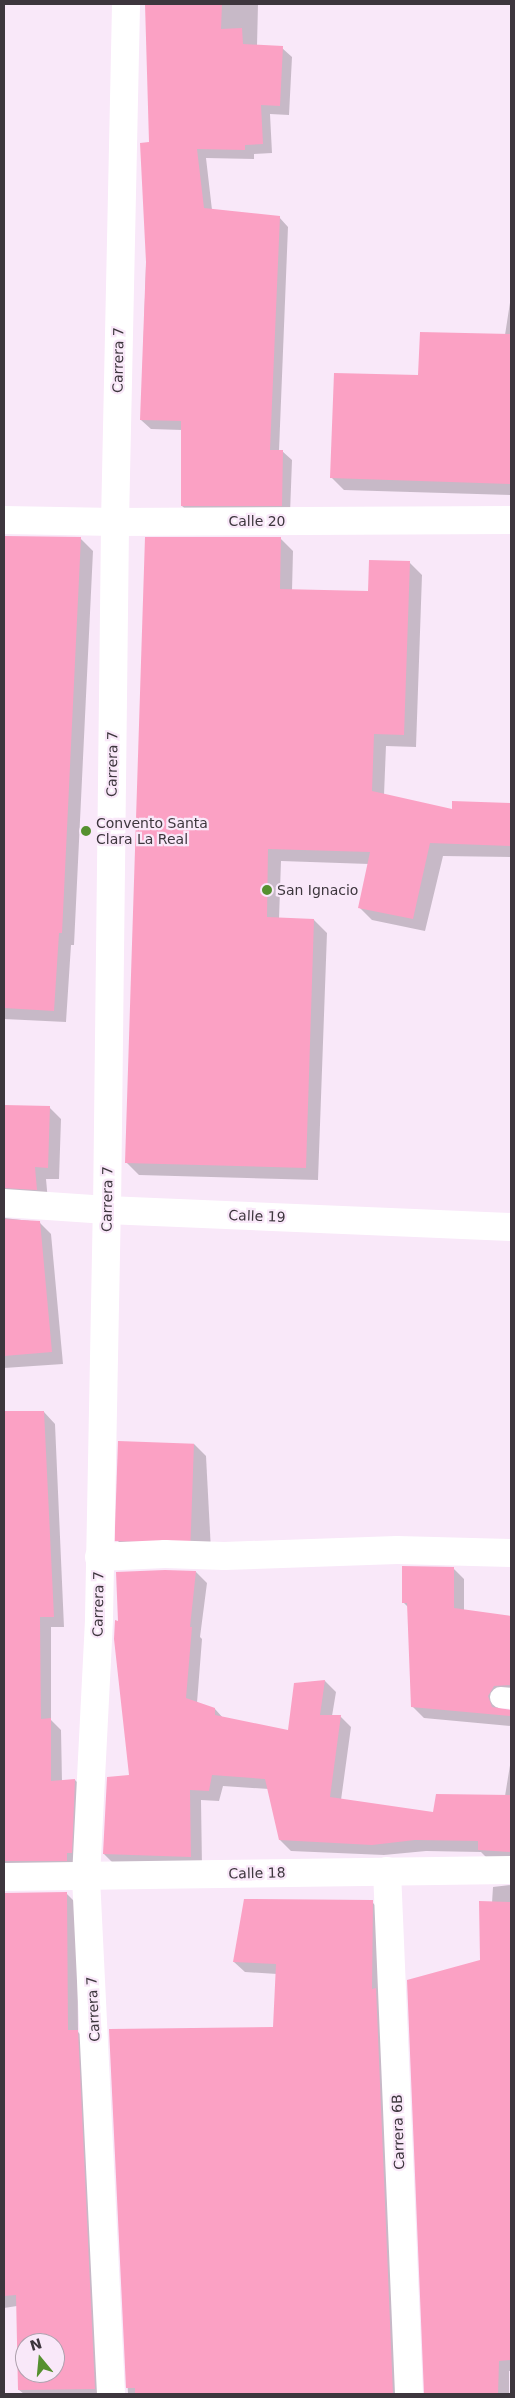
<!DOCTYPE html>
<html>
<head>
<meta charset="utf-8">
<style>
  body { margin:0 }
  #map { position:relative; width:515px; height:2398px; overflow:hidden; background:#f9e8f9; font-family:"DejaVu Sans",sans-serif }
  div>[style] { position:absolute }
  .shadow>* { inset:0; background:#0003 }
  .building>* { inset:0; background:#fba1c4; transform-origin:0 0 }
  .service>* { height:21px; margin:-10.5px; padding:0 10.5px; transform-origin:10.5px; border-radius:10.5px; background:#fff }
  .pedestrian>* { height:28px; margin:-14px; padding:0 14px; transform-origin:14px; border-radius:14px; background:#fff }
  .minor>* { height:28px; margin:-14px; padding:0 14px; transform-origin:14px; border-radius:14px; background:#fff }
  .dots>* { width:14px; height:14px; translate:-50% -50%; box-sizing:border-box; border:2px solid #f9e8f9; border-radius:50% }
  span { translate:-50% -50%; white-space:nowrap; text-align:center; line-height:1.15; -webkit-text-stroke:4.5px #f9e8f9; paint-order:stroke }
  .street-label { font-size:14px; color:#3d363d }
  .poi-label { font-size:14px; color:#3d363d }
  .left { translate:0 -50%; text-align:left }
  .frame { position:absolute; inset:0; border:5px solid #3d363d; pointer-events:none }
  .north { position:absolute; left:15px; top:2333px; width:50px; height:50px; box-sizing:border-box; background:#f9e8f9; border:1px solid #aea1ae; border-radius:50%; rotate:343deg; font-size:14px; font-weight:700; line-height:20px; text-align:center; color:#3d363d }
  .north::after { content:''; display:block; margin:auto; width:18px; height:22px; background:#55902f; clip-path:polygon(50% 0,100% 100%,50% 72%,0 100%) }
</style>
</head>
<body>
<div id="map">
  <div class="shadow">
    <div style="clip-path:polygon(146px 4px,258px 4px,257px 46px,282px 48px,292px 57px,289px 115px,270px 114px,272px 153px,254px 154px,254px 159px,206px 158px,212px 210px,279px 217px,288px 227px,279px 451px,282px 451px,292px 460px,290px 514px,192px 515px,182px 506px,182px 430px,151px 429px,141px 420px,150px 143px)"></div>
    <div style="clip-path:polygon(511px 296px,511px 495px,344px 490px,332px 478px,419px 377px,505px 335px)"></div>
    <div style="clip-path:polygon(4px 537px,80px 538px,93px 551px,74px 945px,71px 945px,66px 1022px,4px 1019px)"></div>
    <div style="clip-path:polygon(280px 538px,293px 551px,292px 591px,369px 593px,409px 562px,422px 575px,416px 747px,386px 746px,384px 795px,453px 810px,453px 802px,511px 804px,511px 857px,443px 856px,425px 931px,372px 920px,359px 907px,369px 864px,281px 861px,279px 919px,314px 920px,327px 933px,318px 1180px,139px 1175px,126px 1162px)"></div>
    <div style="clip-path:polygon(4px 1106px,49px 1107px,61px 1119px,59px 1179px,46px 1179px,48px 1201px,4px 1205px)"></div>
    <div style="clip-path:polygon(4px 1218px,39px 1222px,51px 1234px,63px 1364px,4px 1368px)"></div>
    <div style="clip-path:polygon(4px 1412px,44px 1412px,55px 1424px,64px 1627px,51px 1627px,51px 1720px,61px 1730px,62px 1781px,75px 1780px,86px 1791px,82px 1864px,4px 1878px)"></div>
    <div style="clip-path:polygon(194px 1444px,206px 1456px,211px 1551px,129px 1552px,117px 1540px)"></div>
    <div style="clip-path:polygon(453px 1568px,464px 1579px,464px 1611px,511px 1618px,511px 1696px,501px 1700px,498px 1708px,499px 1711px,511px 1711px,511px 1726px,424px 1718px,413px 1707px,408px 1607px,403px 1602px)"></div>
    <div style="clip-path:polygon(196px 1572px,207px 1583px,200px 1637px,202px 1639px,197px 1703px,215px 1709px,224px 1719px,289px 1731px,295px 1684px,325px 1681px,336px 1692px,332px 1716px,340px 1716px,351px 1727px,341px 1800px,434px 1813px,505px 1796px,511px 1759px,511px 1866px,490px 1861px,481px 1852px,426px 1851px,384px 1855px,291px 1851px,280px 1840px,269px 1789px,223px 1786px,219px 1801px,201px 1800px,202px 1867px,115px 1865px,104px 1854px,131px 1776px,120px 1622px)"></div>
    <div style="clip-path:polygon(511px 1885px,511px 2371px,509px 2371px,509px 2394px,426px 2394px,408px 1981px,482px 1961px,492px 1903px,493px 1887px)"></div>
    <div style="clip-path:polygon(evenodd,66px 1893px,77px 1904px,78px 2032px,88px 2042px,105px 2394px,24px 2394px,19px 2390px,17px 2306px,4px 2308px,4px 2172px,20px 2164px,4px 2165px,4px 1894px,66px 1893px,25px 2343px,55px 2343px,55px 2373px,25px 2373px,25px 2343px)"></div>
    <div style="clip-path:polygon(372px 1902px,383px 1913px,403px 2394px,128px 2394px,110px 2030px,274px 2028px,277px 1974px,245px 1972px,234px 1962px)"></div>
  </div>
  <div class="building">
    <div style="clip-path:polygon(145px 4px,222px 4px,221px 29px,242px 28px,243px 44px,283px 46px,280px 106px,261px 105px,263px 144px,245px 145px,245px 150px,197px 149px,204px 208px,280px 216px,270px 450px,283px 450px,282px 506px,181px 506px,181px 421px,140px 420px,146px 262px,140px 143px,149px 142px)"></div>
    <div style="clip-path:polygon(420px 332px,511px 334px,511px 484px,330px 478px,334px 373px,418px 375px)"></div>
    <div style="clip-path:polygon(4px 536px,81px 537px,62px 933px,59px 933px,54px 1011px,4px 1008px)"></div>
    <div style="clip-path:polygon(145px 537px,281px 537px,280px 589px,368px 591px,369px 560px,410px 561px,404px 735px,374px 734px,372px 791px,452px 809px,452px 801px,511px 803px,511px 846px,430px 843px,413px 919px,358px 908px,370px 852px,268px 849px,267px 917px,314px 919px,306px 1168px,125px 1163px)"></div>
    <div style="clip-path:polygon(4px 1105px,50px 1106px,48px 1168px,35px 1167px,37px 1190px,4px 1188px)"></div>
    <div style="clip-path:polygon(4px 1219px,40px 1221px,52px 1352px,4px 1356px)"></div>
    <div style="clip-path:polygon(4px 1411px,44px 1411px,54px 1617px,40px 1617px,41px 1719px,51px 1718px,51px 1781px,75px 1779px,72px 1853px,67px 1853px,67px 1861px,4px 1861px)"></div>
    <div style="left:118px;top:1441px;width:76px;height:100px;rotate:2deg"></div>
    <div style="clip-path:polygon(402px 1566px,454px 1567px,454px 1608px,511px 1616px,511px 1685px,494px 1686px,488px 1696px,492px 1707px,511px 1710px,511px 1716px,411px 1707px,407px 1603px,402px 1603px)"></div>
    <div style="clip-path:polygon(165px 1570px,196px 1571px,190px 1627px,192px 1627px,186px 1698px,215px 1708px,215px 1715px,288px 1730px,294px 1683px,325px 1680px,320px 1715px,341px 1715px,330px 1797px,433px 1812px,436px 1794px,511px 1795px,511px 1852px,478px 1850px,478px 1841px,415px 1840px,372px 1845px,279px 1840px,265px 1779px,212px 1775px,209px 1791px,190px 1790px,191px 1857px,103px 1854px,107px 1777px,129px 1775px,114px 1639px,115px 1620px,118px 1621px,116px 1572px)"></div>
    <div style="clip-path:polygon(evenodd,67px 1892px,68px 2030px,78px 2030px,95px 2389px,18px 2390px,16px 2295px,4px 2296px,4px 1893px,67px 1892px,25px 2343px,55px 2343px,55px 2373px,25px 2373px,25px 2343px)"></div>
    <div style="clip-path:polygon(244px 1899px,373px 1900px,372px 1989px,376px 1988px,393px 2394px,135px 2394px,135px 2388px,126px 2388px,109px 2029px,273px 2027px,276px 1964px,233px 1962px)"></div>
    <div style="clip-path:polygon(479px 1901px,511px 1902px,511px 2360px,499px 2361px,498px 2394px,424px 2394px,407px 1980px,480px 1960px)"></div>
  </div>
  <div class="service">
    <div style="left:500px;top:1697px;width:11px;rotate:5deg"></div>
  </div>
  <div class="pedestrian">
    <div style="left:99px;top:1557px;width:66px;rotate:-2.6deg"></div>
    <div style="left:165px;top:1554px;width:59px;rotate:1.9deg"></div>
    <div style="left:224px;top:1556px;width:173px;rotate:-2deg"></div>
    <div style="left:397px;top:1550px;width:114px;rotate:1.5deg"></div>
  </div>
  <div class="minor">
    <div style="left:4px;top:520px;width:111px;rotate:1deg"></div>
    <div style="left:115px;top:522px;width:396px;rotate:-0.3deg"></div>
    <div style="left:4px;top:1203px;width:103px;rotate:3.9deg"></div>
    <div style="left:107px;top:1210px;width:404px;rotate:2.4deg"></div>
    <div style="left:387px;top:1871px;width:523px;rotate:87.59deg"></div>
    <div style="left:4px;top:1877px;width:507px;rotate:-0.79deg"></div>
    <div style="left:111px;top:2394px;width:518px;rotate:-92.77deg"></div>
    <div style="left:86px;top:1877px;width:259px;rotate:-87.1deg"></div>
    <div style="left:99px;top:1618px;width:408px;rotate:-88.9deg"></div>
    <div style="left:107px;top:1210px;width:688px;rotate:-89.33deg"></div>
    <div style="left:115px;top:522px;width:518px;rotate:-88.78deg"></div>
  </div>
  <div class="dots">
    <div style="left:86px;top:831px;background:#55902f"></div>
    <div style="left:267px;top:890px;background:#55902f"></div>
  </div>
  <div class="street-label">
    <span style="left:118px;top:360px;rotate:-89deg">Carrera 7</span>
    <span style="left:257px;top:521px">Calle 20</span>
    <span style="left:112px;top:764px;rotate:-89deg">Carrera 7</span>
    <span style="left:107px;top:1199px;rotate:-89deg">Carrera 7</span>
    <span style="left:257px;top:1216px;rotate:2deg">Calle 19</span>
    <span style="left:98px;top:1604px;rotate:-89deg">Carrera 7</span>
    <span style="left:257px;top:1873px;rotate:-1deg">Calle 18</span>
    <span style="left:93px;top:2009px;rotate:-93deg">Carrera 7</span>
    <span style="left:398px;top:2132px;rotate:-92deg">Carrera 6B</span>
  </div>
  <div class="poi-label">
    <span class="left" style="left:96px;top:831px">Convento Santa<br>Clara La Real</span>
    <span class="left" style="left:277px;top:890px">San Ignacio</span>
  </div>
  <div class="frame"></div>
  <div class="north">N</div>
</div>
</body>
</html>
